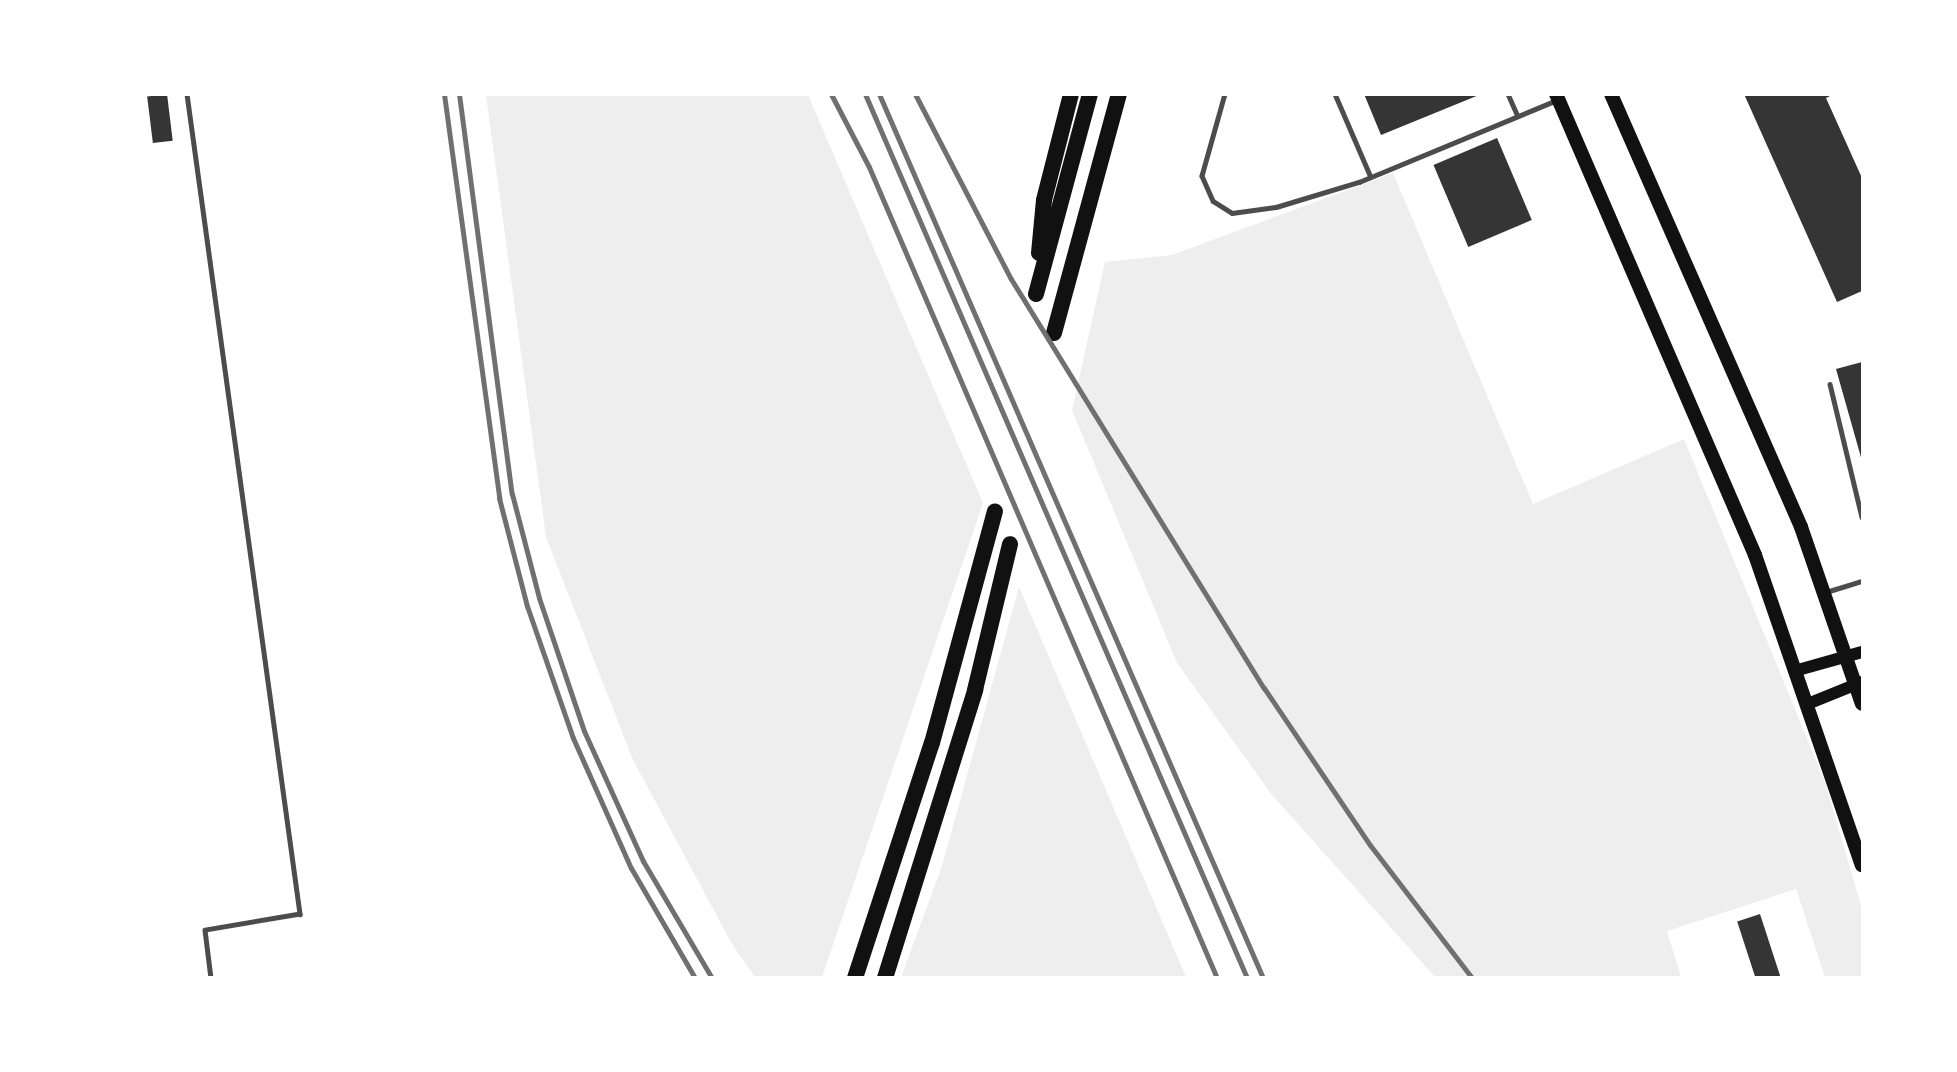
<!DOCTYPE html>
<html>
<head>
<meta charset="utf-8">
<style>
  body { margin:0 }
  #map { position:relative; width:1957px; height:1072px; overflow:hidden; background:#fff; font-family:Karla,sans-serif }
  div>[style] { position:absolute }
  .green>* { inset:0; background:#eee }
  .building>* { inset:0; background:#353535; transform-origin:0 0 }
  .service>* { height:4.5px; margin:-2.25px; padding:0 2.25px; transform-origin:2.25px; border-radius:2.25px; background:#4c4c4c }
  .secondary>* { height:12px; margin:-6px; padding:0 6px; transform-origin:6px; border-radius:6px; background:#111 }
  .primary>* { height:14px; margin:-7px; padding:0 7px; transform-origin:7px; border-radius:7px; background:#111 }
  .motorway>* { height:16px; margin:-8px; padding:0 8px; transform-origin:8px; border-radius:8px; background:#111 }
  .rail>* { height:5px; margin:-2.5px; padding:0 2.5px; transform-origin:2.5px; border-radius:2.5px; background:#707070 }
  span { translate:-50% -50%; white-space:nowrap; text-align:center; line-height:1.15; -webkit-text-stroke:5px #fff; paint-order:stroke }
  .frame { position:absolute; inset:0; border:96px solid #fff; pointer-events:none }
</style>
</head>
<body>
<div id="map">
  <div class="green">
    <div style="clip-path:polygon(486px 95px,808px 95px,983px 503px,822px 977px,755px 977px,732px 944px,633px 760px,546px 537px)"></div>
    <div style="clip-path:polygon(1393px 173px,1533px 504px,1684px 439px,1825px 782px,1862px 909px,1862px 977px,1825px 977px,1796px 889px,1667px 931px,1681px 977px,1435px 977px,1272px 795px,1177px 663px,1072px 410px,1105px 262px,1172px 255px)"></div>
    <div style="clip-path:polygon(1019px 587px,1186px 977px,901px 977px,942px 866px)"></div>
  </div>
  <div class="building">
    <div style="left:167px;top:94px;width:47px;height:20px;rotate:83deg"></div>
    <div style="clip-path:polygon(1364px 94px,1479px 94px,1479px 95px,1381px 135px)"></div>
    <div style="clip-path:polygon(1744px 94px,1834px 94px,1826px 98px,1862px 178px,1862px 291px,1837px 302px)"></div>
    <div style="left:1497px;top:138px;width:89px;height:69px;rotate:67deg"></div>
    <div style="clip-path:polygon(1862px 362px,1862px 461px,1836px 369px)"></div>
    <div style="left:1760px;top:914px;width:67px;height:24px;rotate:72deg"></div>
  </div>
  <div class="service">
    <div style="left:187px;top:94px;width:828px;rotate:82.15deg"></div>
    <div style="left:300px;top:914px;width:96px;rotate:170.4deg"></div>
    <div style="left:205px;top:930px;width:48px;rotate:82.9deg"></div>
    <div style="left:1225px;top:94px;width:85px;rotate:105.7deg"></div>
    <div style="left:1202px;top:176px;width:27px;rotate:66deg"></div>
    <div style="left:1213px;top:201px;width:22px;rotate:32deg"></div>
    <div style="left:1232px;top:213px;width:44px;rotate:-7.8deg"></div>
    <div style="left:1276px;top:207px;width:87px;rotate:-16.8deg"></div>
    <div style="left:1359px;top:182px;width:214px;rotate:-22.5deg"></div>
    <div style="left:1335px;top:94px;width:90px;rotate:66.6deg"></div>
    <div style="left:1508px;top:94px;width:24px;rotate:66deg"></div>
    <div style="left:1830px;top:384px;width:137px;rotate:76.5deg"></div>
    <div style="left:1826px;top:592px;width:38px;rotate:-17deg"></div>
  </div>
  <div class="secondary">
    <div style="left:1798px;top:670px;width:66px;rotate:-15.7deg"></div>
    <div style="left:1810px;top:703px;width:56px;rotate:-22deg"></div>
  </div>
  <div class="primary">
    <div style="left:1556px;top:94px;width:502px;rotate:66.65deg"></div>
    <div style="left:1755px;top:555px;width:328px;rotate:71deg"></div>
    <div style="left:1611px;top:94px;width:473px;rotate:66.3deg"></div>
    <div style="left:1801px;top:527px;width:187px;rotate:71deg"></div>
  </div>
  <div class="motorway">
    <div style="left:1039px;top:253px;width:53px;rotate:-84.6deg"></div>
    <div style="left:1044px;top:200px;width:109px;rotate:-75.7deg"></div>
    <div style="left:1036px;top:294px;width:207px;rotate:-74.9deg"></div>
    <div style="left:1054px;top:333px;width:248px;rotate:-74.8deg"></div>
    <div style="left:855px;top:978px;width:247px;rotate:-71.9deg"></div>
    <div style="left:932px;top:743px;width:240px;rotate:-74.8deg"></div>
    <div style="left:885px;top:978px;width:302px;rotate:-72.6deg"></div>
    <div style="left:975px;top:690px;width:150px;rotate:-76.5deg"></div>
  </div>
  <div class="rail">
    <div style="left:444px;top:94px;width:408px;rotate:82.2deg"></div>
    <div style="left:499px;top:498px;width:112px;rotate:75.5deg"></div>
    <div style="left:527px;top:606px;width:140px;rotate:70.8deg"></div>
    <div style="left:573px;top:738px;width:142px;rotate:66deg"></div>
    <div style="left:631px;top:868px;width:127px;rotate:59.8deg"></div>
    <div style="left:459px;top:94px;width:403px;rotate:82.5deg"></div>
    <div style="left:512px;top:494px;width:107px;rotate:75.4deg"></div>
    <div style="left:539px;top:598px;width:140px;rotate:71.3deg"></div>
    <div style="left:584px;top:731px;width:143px;rotate:65.6deg"></div>
    <div style="left:643px;top:861px;width:136px;rotate:59.5deg"></div>
    <div style="left:831px;top:94px;width:82px;rotate:62.5deg"></div>
    <div style="left:869px;top:167px;width:883px;rotate:66.78deg"></div>
    <div style="left:865px;top:94px;width:963px;rotate:66.63deg"></div>
    <div style="left:879px;top:94px;width:964px;rotate:66.52deg"></div>
    <div style="left:915px;top:94px;width:208px;rotate:62.6deg"></div>
    <div style="left:1011px;top:279px;width:481px;rotate:58.3deg"></div>
    <div style="left:1264px;top:688px;width:189px;rotate:56deg"></div>
    <div style="left:1370px;top:845px;width:168px;rotate:52.5deg"></div>
  </div>
  <div class="frame"></div>
</div>
</body>
</html>
